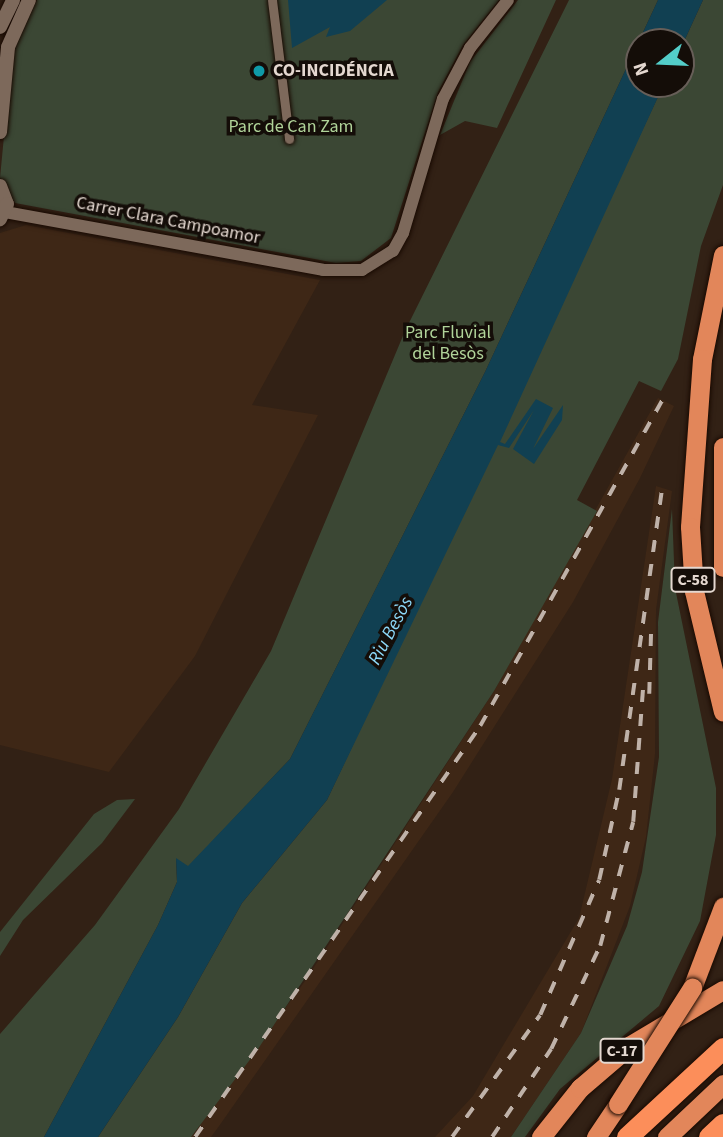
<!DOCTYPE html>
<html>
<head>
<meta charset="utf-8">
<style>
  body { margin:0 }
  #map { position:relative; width:723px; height:1137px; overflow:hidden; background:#322115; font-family:"Source Sans 3",sans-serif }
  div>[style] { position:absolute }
  .built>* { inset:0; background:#3e2716 }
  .green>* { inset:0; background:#3b4734 }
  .water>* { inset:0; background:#114052 }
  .roads { filter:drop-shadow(0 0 2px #190a02) drop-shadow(0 0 2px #190a02) }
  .pedestrian>* { height:9px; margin:-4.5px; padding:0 4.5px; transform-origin:4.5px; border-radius:4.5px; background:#7d695b }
  .minor>* { height:12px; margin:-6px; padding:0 6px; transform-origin:6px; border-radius:6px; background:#7d695b }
  .tertiary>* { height:14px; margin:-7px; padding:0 7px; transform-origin:7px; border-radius:7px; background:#7d695b }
  .trunk>* { height:19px; margin:-9.5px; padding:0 9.5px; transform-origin:9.5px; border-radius:9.5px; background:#e2865a }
  .motorway>* { height:21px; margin:-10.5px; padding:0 10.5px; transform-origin:10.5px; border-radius:10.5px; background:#fc8e5a }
  .rail>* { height:3.5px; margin-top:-1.75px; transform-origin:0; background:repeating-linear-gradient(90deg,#bfb2a9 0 12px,transparent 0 24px) }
  .bridges { filter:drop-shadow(0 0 2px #190a02) drop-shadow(0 0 2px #190a02) }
  .trunk-bridge>* { height:19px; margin:-9.5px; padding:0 9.5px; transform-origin:9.5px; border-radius:9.5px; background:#e2865a }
  .dots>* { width:19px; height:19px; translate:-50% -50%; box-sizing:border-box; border:4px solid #140d08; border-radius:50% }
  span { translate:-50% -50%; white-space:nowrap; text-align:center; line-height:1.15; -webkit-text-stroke:7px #140d08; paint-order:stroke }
  .shield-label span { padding:2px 5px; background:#140d08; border:2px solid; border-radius:5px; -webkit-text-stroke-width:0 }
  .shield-label { font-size:16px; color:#e4d8d0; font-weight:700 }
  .poi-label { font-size:18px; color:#e4d8d0; font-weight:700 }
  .left { translate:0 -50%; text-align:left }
  .park-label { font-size:18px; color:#b0d399 }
  .street-label { font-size:18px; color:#e4d8d0 }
  .water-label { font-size:19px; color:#8cd8f8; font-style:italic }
  .north { position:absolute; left:625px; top:28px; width:70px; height:70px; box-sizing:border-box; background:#140d08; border:2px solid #675e58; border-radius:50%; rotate:252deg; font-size:19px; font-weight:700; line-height:28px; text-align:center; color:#e4d8d0 }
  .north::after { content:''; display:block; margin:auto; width:24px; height:32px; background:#53cdc9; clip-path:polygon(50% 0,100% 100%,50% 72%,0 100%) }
</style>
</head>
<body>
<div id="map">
  <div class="built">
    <div style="clip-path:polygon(26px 225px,320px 280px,252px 405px,318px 415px,195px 656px,109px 772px,0 745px,0 233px)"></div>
    <div style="clip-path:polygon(658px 398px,674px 406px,640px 478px,573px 602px,453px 792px,217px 1129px,211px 1137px,191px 1137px,305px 981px,494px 691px)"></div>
    <div style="clip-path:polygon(656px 486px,672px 491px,656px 610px,655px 754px,646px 837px,630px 906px,581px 1033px,511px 1137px,435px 1137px,473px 1096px,579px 918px,612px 779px)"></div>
  </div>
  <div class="green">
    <div style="clip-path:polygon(37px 0,499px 0,463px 45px,438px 92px,391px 238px,361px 261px,336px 263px,15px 203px,0 178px,12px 52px)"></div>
    <div style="clip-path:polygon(518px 0,556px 0,497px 128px,465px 121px,440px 135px,470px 62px)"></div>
    <div style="clip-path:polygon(569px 0,658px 0,485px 372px,290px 759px,188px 867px,176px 859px,177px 882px,158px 925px,44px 1137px,0 1137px,0 1034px,95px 925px,179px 809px,271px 651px,405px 331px)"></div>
    <div style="clip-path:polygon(703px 0,723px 0,723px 185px,701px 246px,678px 359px,661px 391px,639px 381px,577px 500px,597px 511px,494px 691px,258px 1049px,191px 1137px,98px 1137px,178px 1017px,242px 903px,327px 800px,664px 84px,681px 84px,681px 48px)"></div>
    <div style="clip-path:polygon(672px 509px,675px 588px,716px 788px,716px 835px,700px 921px,659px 1006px,560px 1089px,525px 1137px,511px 1137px,581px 1033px,627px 926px,642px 872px,659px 757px,658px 622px)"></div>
    <div style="clip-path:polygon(135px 799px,102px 843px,23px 920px,0 956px,0 932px,94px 814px,117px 800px)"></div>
  </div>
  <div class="water">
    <div style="clip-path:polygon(288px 0,387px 0,350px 31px,326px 37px,330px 27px,292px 48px)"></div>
    <div style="clip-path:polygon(658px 0,703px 0,681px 48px,681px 42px,639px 42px,639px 84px,664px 84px,500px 442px,505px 444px,536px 399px,553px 408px,533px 449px,563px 405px,562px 420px,534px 464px,513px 449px,534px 410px,509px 448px,498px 445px,327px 800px,242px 903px,178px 1017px,98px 1137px,44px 1137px,158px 925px,177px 882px,176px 858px,188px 866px,290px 759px,485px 372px)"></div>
  </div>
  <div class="roads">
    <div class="pedestrian">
      <div style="left:272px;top:0;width:140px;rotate:83deg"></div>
    </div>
    <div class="minor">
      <div style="left:5px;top:212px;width:323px;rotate:10.3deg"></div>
      <div style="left:323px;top:270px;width:39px"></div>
      <div style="left:362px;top:270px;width:36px;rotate:-32deg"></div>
      <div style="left:393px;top:251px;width:21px;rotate:-61deg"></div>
      <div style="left:403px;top:233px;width:140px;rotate:-73.4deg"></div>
      <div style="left:443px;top:99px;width:58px;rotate:-62.1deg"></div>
      <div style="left:470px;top:48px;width:61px;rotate:-51.6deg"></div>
    </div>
    <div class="tertiary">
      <div style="left:0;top:27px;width:30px;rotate:-64deg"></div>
      <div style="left:0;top:132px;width:85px;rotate:-84.6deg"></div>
      <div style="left:8px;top:47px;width:51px;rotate:-65.9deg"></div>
      <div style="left:0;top:186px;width:19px;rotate:69deg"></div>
      <div style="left:7px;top:204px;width:17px;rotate:115deg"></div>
    </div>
    <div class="trunk">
      <div style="left:723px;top:255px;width:106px;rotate:101.4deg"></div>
      <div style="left:702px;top:359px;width:168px;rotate:94.1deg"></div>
      <div style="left:690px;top:527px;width:64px;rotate:86.4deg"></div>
      <div style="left:694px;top:591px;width:124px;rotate:76.5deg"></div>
      <div style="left:723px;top:447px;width:120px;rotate:90deg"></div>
      <div style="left:692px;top:988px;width:87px;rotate:-69.1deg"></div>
      <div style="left:541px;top:1137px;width:63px;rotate:-51.5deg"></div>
      <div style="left:580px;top:1088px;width:65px;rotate:-40.6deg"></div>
      <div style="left:629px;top:1046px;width:109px;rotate:-30.8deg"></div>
      <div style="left:596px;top:1137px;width:40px;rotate:-56deg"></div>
      <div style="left:667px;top:1137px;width:77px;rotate:-43.4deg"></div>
    </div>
    <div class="motorway">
      <div style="left:627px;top:1137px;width:131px;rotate:-42.8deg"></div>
      <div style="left:709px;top:1137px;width:19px;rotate:-43deg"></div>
    </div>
  </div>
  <div class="rail">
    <div style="left:649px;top:694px;width:66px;rotate:-88.3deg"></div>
    <div style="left:195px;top:1137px;width:500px;rotate:-55.26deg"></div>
    <div style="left:480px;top:726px;width:376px;rotate:-60.8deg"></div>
    <div style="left:452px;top:1137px;width:150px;rotate:-54.2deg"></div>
    <div style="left:540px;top:1015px;width:147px;rotate:-66.4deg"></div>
    <div style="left:599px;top:880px;width:92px;rotate:-77.5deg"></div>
    <div style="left:619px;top:790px;width:306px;rotate:-81.9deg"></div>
    <div style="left:492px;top:1137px;width:106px;rotate:-56.2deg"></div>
    <div style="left:551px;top:1049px;width:114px;rotate:-64.6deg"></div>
    <div style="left:600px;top:946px;width:128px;rotate:-75.1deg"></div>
    <div style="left:633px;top:822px;width:137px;rotate:-85.8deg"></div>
  </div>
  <div class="bridges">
    <div class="trunk-bridge">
      <div style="left:618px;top:1104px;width:138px;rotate:-57.5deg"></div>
    </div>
  </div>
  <div class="dots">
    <div style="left:259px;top:71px;background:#0f9aa8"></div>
  </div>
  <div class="shield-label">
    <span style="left:693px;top:580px">C-58</span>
    <span style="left:622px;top:1051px">C-17</span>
  </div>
  <div class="poi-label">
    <span class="left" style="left:273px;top:71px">CO-INCIDÉNCIA</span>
  </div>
  <div class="park-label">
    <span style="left:291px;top:127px">Parc de Can Zam</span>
    <span style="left:448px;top:344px">Parc Fluvial<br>del Besòs</span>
  </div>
  <div class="street-label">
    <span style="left:168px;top:221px;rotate:11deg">Carrer Clara Campoamor</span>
  </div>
  <div class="water-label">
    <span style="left:391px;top:631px;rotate:-62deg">Riu Besòs</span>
  </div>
  <div class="north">N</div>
</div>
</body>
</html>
